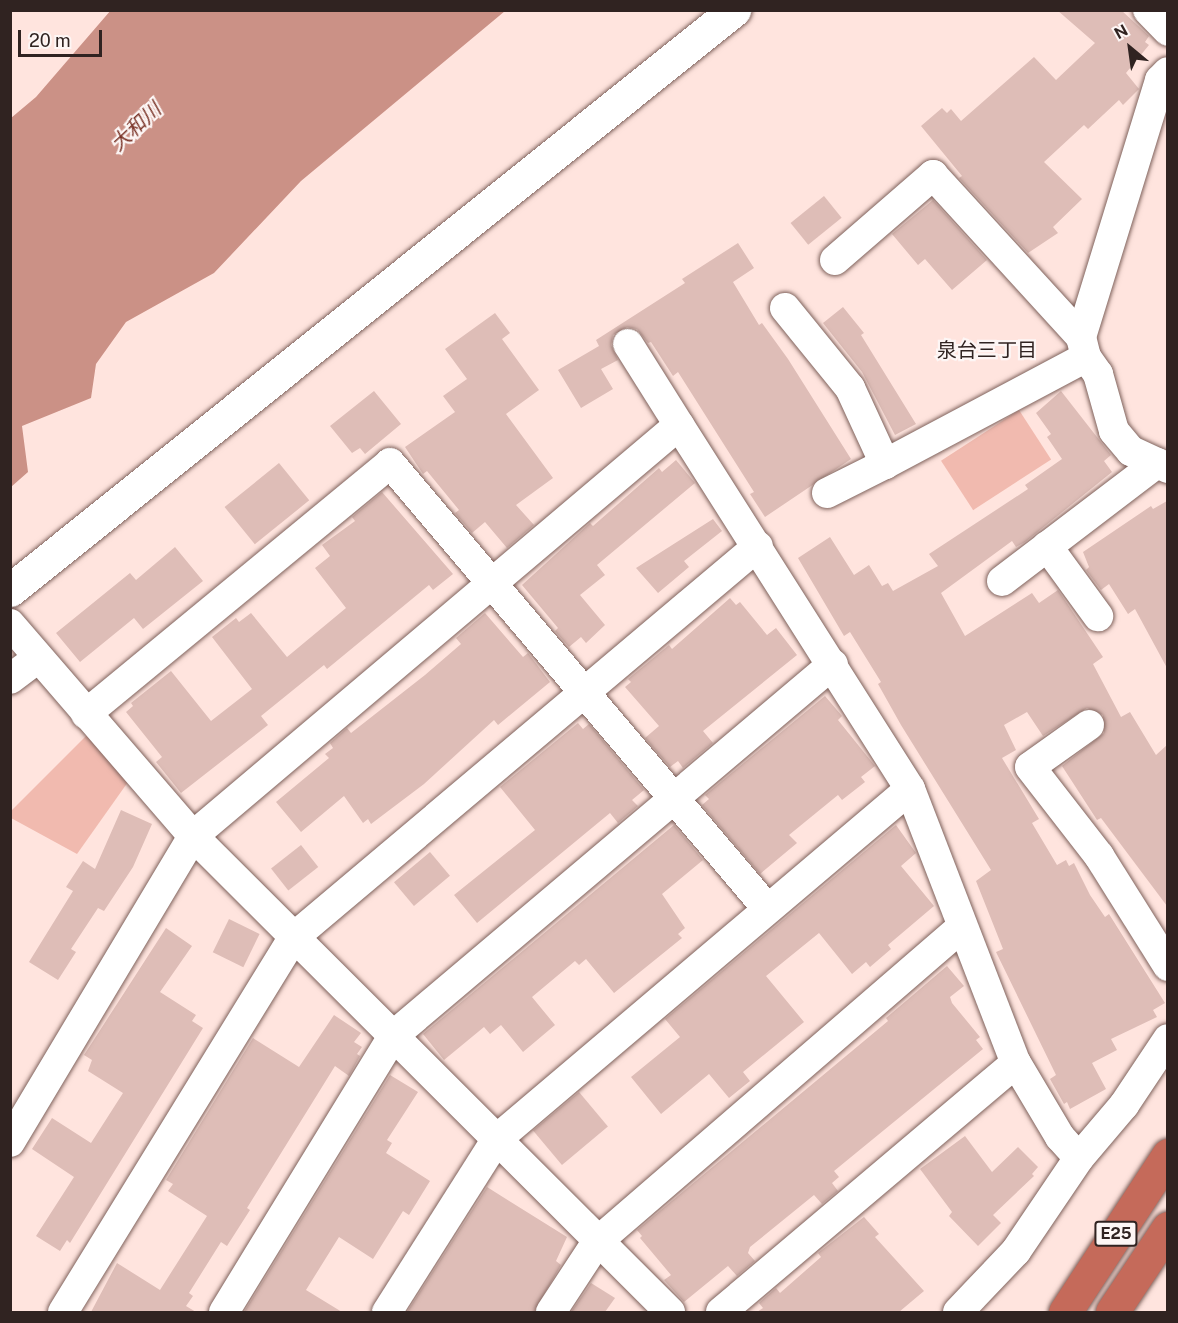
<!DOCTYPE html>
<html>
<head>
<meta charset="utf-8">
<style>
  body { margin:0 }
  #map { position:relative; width:1178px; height:1323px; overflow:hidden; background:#ffe4de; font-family:"Public Sans","Noto Sans JP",sans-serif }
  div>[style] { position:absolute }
  .green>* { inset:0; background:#f1baaf; transform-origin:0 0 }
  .water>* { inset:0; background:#cb9186 }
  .building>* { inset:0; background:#debdb7; transform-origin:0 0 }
  .roads { filter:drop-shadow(0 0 2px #7f625c) drop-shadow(0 0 2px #7f625c) }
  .minor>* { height:30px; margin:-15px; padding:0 15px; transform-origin:15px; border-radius:15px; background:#fff }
  .tertiary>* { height:33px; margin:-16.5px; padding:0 16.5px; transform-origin:16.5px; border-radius:16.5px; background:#fff }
  .motorway>* { height:33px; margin:-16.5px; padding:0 16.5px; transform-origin:16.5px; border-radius:16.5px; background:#c56a5a }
  span { translate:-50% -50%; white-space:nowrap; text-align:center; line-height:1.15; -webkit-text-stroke:4.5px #fdf6f5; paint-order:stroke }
  .shield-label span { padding:2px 4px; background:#fdf6f5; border:2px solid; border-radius:4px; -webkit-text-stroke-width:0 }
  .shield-label { font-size:16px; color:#302321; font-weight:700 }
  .water-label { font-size:20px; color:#793226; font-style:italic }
  .neighbourhood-label { font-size:20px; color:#302321 }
  .frame { position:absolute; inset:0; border:12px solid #302321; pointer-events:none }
  .north { position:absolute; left:1100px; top:18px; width:60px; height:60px; -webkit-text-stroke:4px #fdf6f5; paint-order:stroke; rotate:331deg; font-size:16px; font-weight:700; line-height:24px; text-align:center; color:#302321 }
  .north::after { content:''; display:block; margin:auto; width:21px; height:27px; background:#302321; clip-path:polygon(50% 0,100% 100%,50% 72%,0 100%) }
  .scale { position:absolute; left:18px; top:30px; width:84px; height:27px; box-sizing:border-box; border:3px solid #302321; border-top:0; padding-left:8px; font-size:18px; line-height:21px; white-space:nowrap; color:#302321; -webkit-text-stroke:4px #fdf6f5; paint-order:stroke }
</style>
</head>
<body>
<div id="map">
  <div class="green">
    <div style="left:1019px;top:410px;width:59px;height:93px;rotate:57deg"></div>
    <div style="clip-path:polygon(88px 734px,128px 782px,77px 854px,11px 818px,11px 811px)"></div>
  </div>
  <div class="water">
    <div style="clip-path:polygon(111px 10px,505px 11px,301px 181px,214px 273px,126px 322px,96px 364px,91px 398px,22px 426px,28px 472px,11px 487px,11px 118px,36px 97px)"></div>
  </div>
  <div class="building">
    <div style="clip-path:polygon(1057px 10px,1121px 10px,1149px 36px,1145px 42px,1149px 45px,1126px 73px,1139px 89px,1123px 105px,1119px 100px,1088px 129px,1084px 125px,1044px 162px,1082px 199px,1053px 227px,1058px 233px,1028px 253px,959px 178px,962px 176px,921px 126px,942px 108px,947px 113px,951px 109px,961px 121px,1034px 57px,1056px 80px,1095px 43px)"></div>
    <div style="left:824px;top:196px;width:28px;height:43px;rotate:51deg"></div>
    <div style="clip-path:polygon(933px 200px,987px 260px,952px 290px,925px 259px,918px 265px,892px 234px)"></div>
    <div style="clip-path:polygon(738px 243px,754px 268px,733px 282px,759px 325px,762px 323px,788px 359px,851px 459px,765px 517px,750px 494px,754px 492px,678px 372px,673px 376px,651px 342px,648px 343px,637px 329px,627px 327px,613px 335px,611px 345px,618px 360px,601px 369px,613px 389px,581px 408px,558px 370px,599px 346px,596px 340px,685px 283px,682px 279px)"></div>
    <div style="clip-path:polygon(843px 307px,864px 333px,861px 335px,916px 424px,895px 435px,862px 372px,823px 323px)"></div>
    <div style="clip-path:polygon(495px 313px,510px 333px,502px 339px,539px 390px,506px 414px,553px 478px,516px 505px,534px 525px,507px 548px,485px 522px,472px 533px,455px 513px,459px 510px,427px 471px,423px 474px,405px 447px,455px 412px,443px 396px,467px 379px,445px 349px)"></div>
    <div style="clip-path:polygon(374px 391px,401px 424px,365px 454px,360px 448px,352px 453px,330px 426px)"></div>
    <div style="clip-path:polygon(1061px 391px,1111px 455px,1104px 461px,1112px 472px,1025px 542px,1016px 547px,1012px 541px,941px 593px,965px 636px,1032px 593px,1039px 603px,1058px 590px,1103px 657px,1093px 664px,1121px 717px,1130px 712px,1156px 755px,1167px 745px,1167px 906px,1101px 818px,1097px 820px,1062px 766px,1104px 733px,1103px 715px,1087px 708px,1043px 736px,1027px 712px,1004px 725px,1016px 750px,1002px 758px,1039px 819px,1032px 823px,1057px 865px,1066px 860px,1069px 866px,1074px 863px,1090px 895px,1105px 917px,1109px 914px,1165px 1003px,1153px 1010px,1157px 1017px,1111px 1039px,1117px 1050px,1092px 1063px,1106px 1089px,1070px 1109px,1067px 1102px,1064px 1104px,1050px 1079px,1056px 1075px,996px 952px,1003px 949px,976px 881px,991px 870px,901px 725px,878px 684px,881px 682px,850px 632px,844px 636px,798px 558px,830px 537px,854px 575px,869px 565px,882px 586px,888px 583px,893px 591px,938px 566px,929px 554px,1028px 489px,1025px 485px,1062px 459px,1047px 437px,1051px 434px,1036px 413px)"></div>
    <div style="clip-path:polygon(676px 460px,695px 483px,597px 565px,605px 575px,580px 595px,605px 625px,586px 643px,581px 637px,569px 647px,555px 631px,558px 628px,522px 585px,590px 523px,593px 526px,659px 468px,662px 472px)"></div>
    <div style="left:279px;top:463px;width:48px;height:70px;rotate:51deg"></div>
    <div style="clip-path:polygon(382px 492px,453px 574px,433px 590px,429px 585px,327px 669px,324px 665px,261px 716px,268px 725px,181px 793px,156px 762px,162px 757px,126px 712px,133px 706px,131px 703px,171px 671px,211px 721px,252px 689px,212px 637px,236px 618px,239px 622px,251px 613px,287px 657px,346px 608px,315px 568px,330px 556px,322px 545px,355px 521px,352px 517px)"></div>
    <div style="clip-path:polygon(1167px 501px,1167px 668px,1135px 609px,1128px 614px,1109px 584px,1101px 590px,1086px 570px,1089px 567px,1083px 552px,1151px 506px,1153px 509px)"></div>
    <div style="clip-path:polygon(713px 519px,722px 531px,684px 561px,689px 567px,658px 593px,636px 568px)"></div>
    <div style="clip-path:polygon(175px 547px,203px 581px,143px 629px,134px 618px,80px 662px,56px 633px,130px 573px,136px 580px)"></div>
    <div style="clip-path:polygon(730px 598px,736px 605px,740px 602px,767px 635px,776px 628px,797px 655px,703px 731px,713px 743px,683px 768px,678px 761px,670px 767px,645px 738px,659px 726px,625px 687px,631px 682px,628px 679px,669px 645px,672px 649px)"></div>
    <div style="clip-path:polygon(485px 613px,523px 657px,528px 653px,550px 682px,498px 725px,494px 720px,424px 784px,371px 824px,368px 819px,363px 823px,344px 796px,301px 832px,276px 802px,329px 758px,325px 754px,333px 748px,330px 743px,347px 728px,351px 733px,425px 675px,461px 644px,456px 638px)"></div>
    <div style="clip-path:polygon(825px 696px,842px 716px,838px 720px,875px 766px,861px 777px,865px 782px,842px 800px,838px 795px,789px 835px,797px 843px,760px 874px,702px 805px,709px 799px,705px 795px)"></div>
    <div style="clip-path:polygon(578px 723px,583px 729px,589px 724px,644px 790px,632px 800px,638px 806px,618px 823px,610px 813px,477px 923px,454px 895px,535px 830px,500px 787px)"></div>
    <div style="clip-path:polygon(121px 810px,152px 824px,133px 867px,104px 911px,98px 908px,71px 949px,76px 952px,58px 980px,29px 962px,73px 891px,66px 887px,83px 861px,95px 869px)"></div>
    <div style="clip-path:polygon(674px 825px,703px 860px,662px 894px,685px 928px,678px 934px,682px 938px,614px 993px,586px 959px,579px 965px,575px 961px,532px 997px,555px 1025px,523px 1052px,501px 1025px,490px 1034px,484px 1027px,444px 1060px,423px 1034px)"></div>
    <div style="clip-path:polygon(896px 825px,916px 853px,901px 866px,934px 906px,888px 945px,891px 949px,870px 967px,866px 962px,852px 974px,819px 933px,766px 976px,804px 1022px,743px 1072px,750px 1081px,729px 1098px,709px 1074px,661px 1114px,631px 1077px,680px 1037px,665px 1019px)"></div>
    <div style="left:301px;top:845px;width:28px;height:38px;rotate:52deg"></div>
    <div style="left:430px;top:852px;width:31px;height:47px;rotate:50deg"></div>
    <div style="left:229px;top:919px;width:34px;height:37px;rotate:26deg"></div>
    <div style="clip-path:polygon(166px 928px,192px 946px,160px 992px,196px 1015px,192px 1021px,203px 1028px,70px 1243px,67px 1240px,60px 1251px,36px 1236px,74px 1177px,32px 1149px,52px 1118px,91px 1143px,123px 1093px,88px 1071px,92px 1060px,84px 1055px)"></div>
    <div style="clip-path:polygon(947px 966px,964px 986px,950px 997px,952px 1003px,980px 1037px,976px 1040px,983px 1049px,834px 1171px,839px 1177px,832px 1183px,838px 1191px,822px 1204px,814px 1195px,750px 1247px,748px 1253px,755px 1261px,737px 1276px,728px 1266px,684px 1302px,664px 1280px,671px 1275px,640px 1238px,642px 1236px,637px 1230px,888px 1021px,886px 1018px)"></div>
    <div style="clip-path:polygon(334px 1015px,361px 1033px,354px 1042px,362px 1047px,357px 1054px,360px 1056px,349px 1076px,335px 1066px,247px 1208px,250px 1210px,227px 1246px,221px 1242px,189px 1293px,193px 1296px,186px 1306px,196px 1312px,91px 1312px,117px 1263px,160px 1290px,207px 1216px,168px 1191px,173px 1184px,166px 1180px,253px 1038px,299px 1067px)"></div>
    <div style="clip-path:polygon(390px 1075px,418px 1092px,387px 1140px,392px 1143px,386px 1153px,430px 1181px,409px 1215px,403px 1211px,373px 1259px,339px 1237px,306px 1290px,342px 1312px,244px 1312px)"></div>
    <div style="left:579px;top:1092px;width:45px;height:60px;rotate:50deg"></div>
    <div style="clip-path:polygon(965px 1136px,992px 1172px,1018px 1147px,1038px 1167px,1032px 1174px,1034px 1176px,993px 1215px,1001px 1223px,978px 1246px,949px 1216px,952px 1212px,920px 1169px)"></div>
    <div style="clip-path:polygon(487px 1187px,567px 1237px,556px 1261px,561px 1265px,534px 1312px,407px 1312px)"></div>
    <div style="clip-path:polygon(864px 1217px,879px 1234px,875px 1237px,924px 1291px,899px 1312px,757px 1312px,763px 1308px,759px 1303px,776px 1288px,780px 1293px,821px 1257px,818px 1253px)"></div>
    <div style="clip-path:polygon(591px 1283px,615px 1298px,605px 1312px,571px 1312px)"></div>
  </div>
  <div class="roads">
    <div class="minor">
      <div style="left:1148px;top:10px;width:29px;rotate:46deg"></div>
      <div style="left:835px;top:260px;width:130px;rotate:-40.9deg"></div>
      <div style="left:933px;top:175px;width:219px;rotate:47.6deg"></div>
      <div style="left:1081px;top:337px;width:21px;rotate:76deg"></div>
      <div style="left:1086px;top:357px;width:21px;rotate:55deg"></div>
      <div style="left:1098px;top:374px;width:59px;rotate:74.3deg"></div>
      <div style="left:1114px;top:431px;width:26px;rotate:50deg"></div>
      <div style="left:1131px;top:451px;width:41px;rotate:24.7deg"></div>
      <div style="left:785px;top:308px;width:103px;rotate:50.9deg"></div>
      <div style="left:850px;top:388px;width:84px;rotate:65.3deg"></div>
      <div style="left:885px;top:464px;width:228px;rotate:-28deg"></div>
      <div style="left:1081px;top:337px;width:269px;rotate:-72.9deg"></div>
      <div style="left:1160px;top:80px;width:11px;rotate:-45deg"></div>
      <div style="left:628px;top:344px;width:96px;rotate:57.8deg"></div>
      <div style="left:827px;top:493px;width:65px;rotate:-26.6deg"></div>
      <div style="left:1047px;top:546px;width:87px;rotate:53.9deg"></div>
      <div style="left:1002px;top:581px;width:195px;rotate:-37.3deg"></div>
      <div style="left:10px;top:624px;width:280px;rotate:49.2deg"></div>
      <div style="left:193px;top:836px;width:674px;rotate:44.94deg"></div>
      <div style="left:10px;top:679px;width:35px;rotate:-37deg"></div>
      <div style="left:86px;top:714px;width:394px;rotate:-39.5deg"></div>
      <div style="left:390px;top:463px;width:582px;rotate:49.74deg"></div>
      <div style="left:1089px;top:725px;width:72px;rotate:144.6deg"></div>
      <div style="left:1030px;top:767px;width:113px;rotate:52.2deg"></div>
      <div style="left:1099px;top:856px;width:130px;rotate:57.9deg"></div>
      <div style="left:10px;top:1142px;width:357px;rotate:-59.1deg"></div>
      <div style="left:193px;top:836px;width:636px;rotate:-40.22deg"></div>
      <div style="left:679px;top:425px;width:431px;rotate:57.6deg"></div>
      <div style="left:910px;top:789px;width:294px;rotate:68.9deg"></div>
      <div style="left:1016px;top:1063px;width:86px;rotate:59.3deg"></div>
      <div style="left:1060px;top:1137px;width:28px;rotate:48deg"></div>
      <div style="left:63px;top:1312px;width:439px;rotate:-58.4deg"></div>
      <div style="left:293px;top:938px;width:608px;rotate:-40.13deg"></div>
      <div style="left:224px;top:1312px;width:324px;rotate:-58.5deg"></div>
      <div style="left:393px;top:1036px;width:576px;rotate:-40.21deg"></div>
      <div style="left:387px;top:1312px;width:205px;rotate:-57.6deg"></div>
      <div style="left:497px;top:1139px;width:541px;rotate:-40.28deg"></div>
      <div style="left:551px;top:1312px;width:84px;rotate:-56.7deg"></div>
      <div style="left:597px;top:1242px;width:481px;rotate:-40.8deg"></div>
      <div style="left:721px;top:1312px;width:386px;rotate:-40.2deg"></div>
      <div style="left:958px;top:1312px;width:84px;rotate:-46.4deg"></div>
      <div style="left:1016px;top:1251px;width:112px;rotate:-55.9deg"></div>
      <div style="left:1079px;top:1158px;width:70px;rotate:-49.7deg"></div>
      <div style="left:1124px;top:1105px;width:79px;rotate:-56.3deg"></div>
    </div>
    <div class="tertiary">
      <div style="left:10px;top:590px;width:928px;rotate:-38.7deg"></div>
    </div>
    <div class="motorway">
      <div style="left:1065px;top:1312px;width:188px;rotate:-56.7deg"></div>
      <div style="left:1112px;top:1312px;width:101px;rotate:-56.3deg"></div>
    </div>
  </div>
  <div class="shield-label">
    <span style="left:1116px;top:1234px">E25</span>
  </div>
  <div class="water-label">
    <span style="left:136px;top:127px;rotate:-43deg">大和川</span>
  </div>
  <div class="neighbourhood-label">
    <span style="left:987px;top:350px">泉台三丁目</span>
  </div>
  <div class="frame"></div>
  <div class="north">N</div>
  <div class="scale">20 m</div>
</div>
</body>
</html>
